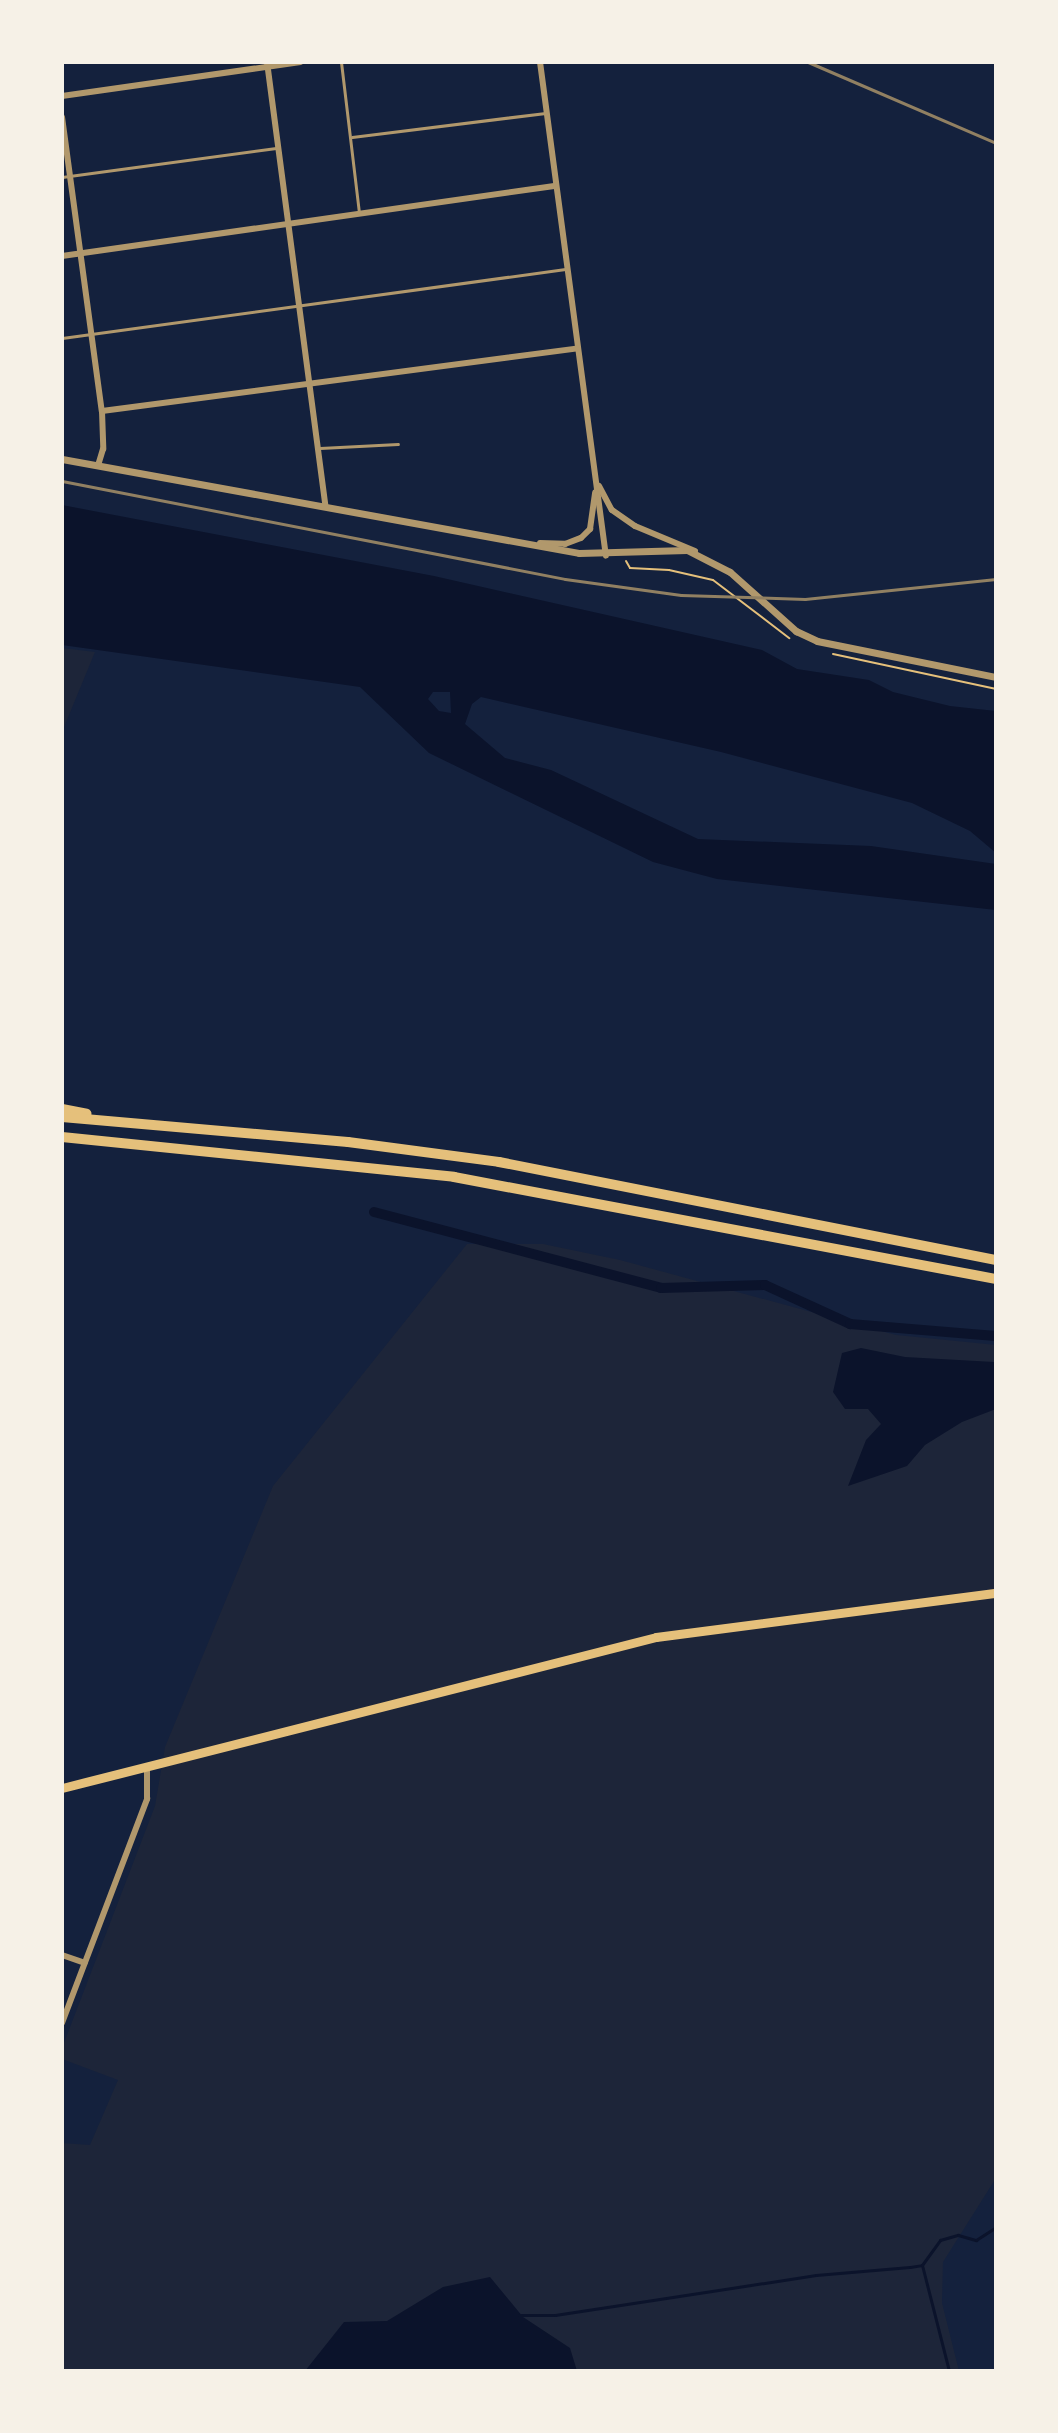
<!DOCTYPE html>
<html>
<head>
<meta charset="utf-8">
<style>
  body { margin:0 }
  #map { position:relative; width:1058px; height:2433px; overflow:hidden; background:#14213d; font-family:Quicksand,sans-serif }
  div>[style] { position:absolute }
  .green>* { inset:0; background:#1d2539 }
  .water>* { inset:0; background:#0b132b }
  .stream>* { height:3px; margin:-1.5px; padding:0 1.5px; transform-origin:1.5px; border-radius:1.5px; background:#0b132b }
  .canal>* { height:10px; margin:-5px; padding:0 5px; transform-origin:5px; border-radius:5px; background:#0b132b }
  .path>* { height:2px; margin:-1px; padding:0 1px; transform-origin:1px; border-radius:1px; background:#e5c07b }
  .service>* { height:3px; margin:-1.5px; padding:0 1.5px; transform-origin:1.5px; border-radius:1.5px; background:#b1986c }
  .minor>* { height:6px; margin:-3px; padding:0 3px; transform-origin:3px; border-radius:3px; background:#b1986c }
  .tertiary>* { height:7px; margin:-3.5px; padding:0 3.5px; transform-origin:3.5px; border-radius:3.5px; background:#b1986c }
  .primary>* { height:9px; margin:-4.5px; padding:0 4.5px; transform-origin:4.5px; border-radius:4.5px; background:#e5c07b }
  .motorway>* { height:10px; margin:-5px; padding:0 5px; transform-origin:5px; border-radius:5px; background:#e5c07b }
  .rail>* { height:3px; margin:-1.5px; padding:0 1.5px; transform-origin:1.5px; border-radius:1.5px; background:#918062 }
  span { translate:-50% -50%; white-space:nowrap; text-align:center; line-height:1.15; -webkit-text-stroke:6px #f6f1e7; paint-order:stroke }
  .frame { position:absolute; inset:0; border:64px solid #f6f1e7; pointer-events:none }
</style>
</head>
<body>
<div id="map">
  <div class="green">
    <div style="clip-path:polygon(62px 648px,95px 652px,62px 732px)"></div>
    <div style="clip-path:polygon(467px 1244px,543px 1244px,620px 1260px,896px 1335px,996px 1345px,996px 2178px,943px 2262px,942px 2303px,959px 2371px,62px 2371px,62px 2143px,90px 2145px,118px 2080px,62px 2059px,62px 2048px,155px 1806px,165px 1747px,273px 1486px)"></div>
  </div>
  <div class="water">
    <div style="clip-path:polygon(evenodd,62px 505px,434px 576px,762px 650px,797px 669px,869px 680px,893px 692px,950px 706px,996px 711px,996px 853px,970px 831px,912px 803px,721px 752px,481px 697px,472px 704px,465px 724px,505px 758px,551px 770px,698px 839px,871px 846px,996px 864px,996px 910px,717px 879px,653px 862px,429px 753px,360px 687px,62px 645px,62px 505px,433px 692px,450px 692px,451px 713px,439px 711px,428px 699px,433px 692px)"></div>
    <div style="clip-path:polygon(861px 1348px,905px 1357px,994px 1362px,996px 1409px,962px 1422px,925px 1445px,907px 1466px,848px 1486px,866px 1440px,881px 1424px,868px 1409px,845px 1409px,833px 1392px,842px 1353px)"></div>
    <div style="clip-path:polygon(490px 2277px,523px 2317px,570px 2348px,577px 2371px,305px 2371px,344px 2322px,387px 2321px,443px 2287px)"></div>
  </div>
  <div class="stream">
    <div style="left:922px;top:2265px;width:109px;rotate:75.7deg"></div>
    <div style="left:519px;top:2315px;width:36px"></div>
    <div style="left:555px;top:2315px;width:264px;rotate:-8.7deg"></div>
    <div style="left:816px;top:2275px;width:94px;rotate:-4.9deg"></div>
    <div style="left:910px;top:2267px;width:12px;rotate:-9deg"></div>
    <div style="left:922px;top:2265px;width:31px;rotate:-54deg"></div>
    <div style="left:940px;top:2240px;width:19px;rotate:-16deg"></div>
    <div style="left:958px;top:2235px;width:19px;rotate:16deg"></div>
    <div style="left:976px;top:2240px;width:24px;rotate:-33deg"></div>
  </div>
  <div class="canal">
    <div style="left:374px;top:1212px;width:297px;rotate:14.8deg"></div>
    <div style="left:661px;top:1288px;width:104px;rotate:-1.7deg"></div>
    <div style="left:765px;top:1285px;width:94px;rotate:24.6deg"></div>
    <div style="left:850px;top:1324px;width:146px;rotate:4.7deg"></div>
  </div>
  <div class="path">
    <div style="left:626px;top:561px;width:8px;rotate:60deg"></div>
    <div style="left:630px;top:568px;width:39px;rotate:3deg"></div>
    <div style="left:669px;top:570px;width:45px;rotate:12.8deg"></div>
    <div style="left:713px;top:580px;width:96px;rotate:37.3deg"></div>
    <div style="left:833px;top:654px;width:167px;rotate:12.1deg"></div>
  </div>
  <div class="service">
    <div style="left:341px;top:62px;width:151px;rotate:83.2deg"></div>
    <div style="left:352px;top:137px;width:195px;rotate:-7.1deg"></div>
    <div style="left:62px;top:177px;width:216px;rotate:-7.7deg"></div>
    <div style="left:62px;top:338px;width:508px;rotate:-7.81deg"></div>
    <div style="left:320px;top:448px;width:78px;rotate:-2.9deg"></div>
  </div>
  <div class="minor">
    <div style="left:267px;top:62px;width:446px;rotate:82.5deg"></div>
    <div style="left:540px;top:62px;width:498px;rotate:82.4deg"></div>
    <div style="left:62px;top:96px;width:241px;rotate:-8.1deg"></div>
    <div style="left:62px;top:117px;width:297px;rotate:82.3deg"></div>
    <div style="left:102px;top:411px;width:38px;rotate:88deg"></div>
    <div style="left:103px;top:449px;width:17px;rotate:107deg"></div>
    <div style="left:62px;top:256px;width:499px;rotate:-8.1deg"></div>
    <div style="left:102px;top:411px;width:478px;rotate:-7.5deg"></div>
    <div style="left:599px;top:486px;width:27px;rotate:62deg"></div>
    <div style="left:612px;top:510px;width:28px;rotate:35deg"></div>
    <div style="left:635px;top:526px;width:65px;rotate:22.6deg"></div>
    <div style="left:540px;top:543px;width:25px;rotate:2deg"></div>
    <div style="left:565px;top:544px;width:17px;rotate:-21deg"></div>
    <div style="left:581px;top:538px;width:13px;rotate:-45deg"></div>
    <div style="left:590px;top:529px;width:37px;rotate:-82deg"></div>
    <div style="left:62px;top:1955px;width:24px;rotate:19deg"></div>
    <div style="left:62px;top:2023px;width:240px;rotate:-69.2deg"></div>
    <div style="left:147px;top:1799px;width:32px;rotate:-90deg"></div>
  </div>
  <div class="tertiary">
    <div style="left:62px;top:459px;width:525px;rotate:10.3deg"></div>
    <div style="left:579px;top:553px;width:108px;rotate:-1.6deg"></div>
    <div style="left:687px;top:550px;width:48px;rotate:27.1deg"></div>
    <div style="left:730px;top:572px;width:89px;rotate:41.8deg"></div>
    <div style="left:796px;top:631px;width:23px;rotate:25deg"></div>
    <div style="left:817px;top:641px;width:183px;rotate:11.4deg"></div>
  </div>
  <div class="primary">
    <div style="left:62px;top:1788px;width:613px;rotate:-14.26deg"></div>
    <div style="left:656px;top:1637px;width:343px;rotate:-7.4deg"></div>
  </div>
  <div class="motorway">
    <div style="left:62px;top:1109px;width:25px;rotate:11deg"></div>
    <div style="left:62px;top:1117px;width:287px;rotate:5deg"></div>
    <div style="left:348px;top:1142px;width:152px;rotate:7.5deg"></div>
    <div style="left:499px;top:1162px;width:507px;rotate:11.15deg"></div>
    <div style="left:62px;top:1137px;width:394px;rotate:5.8deg"></div>
    <div style="left:454px;top:1177px;width:552px;rotate:10.66deg"></div>
  </div>
  <div class="rail">
    <div style="left:808px;top:62px;width:205px;rotate:23.3deg"></div>
    <div style="left:62px;top:481px;width:512px;rotate:11.02deg"></div>
    <div style="left:565px;top:579px;width:117px;rotate:7.9deg"></div>
    <div style="left:681px;top:595px;width:124px;rotate:1.8deg"></div>
    <div style="left:805px;top:599px;width:192px;rotate:-6deg"></div>
  </div>
  <div class="frame"></div>
</div>
</body>
</html>
